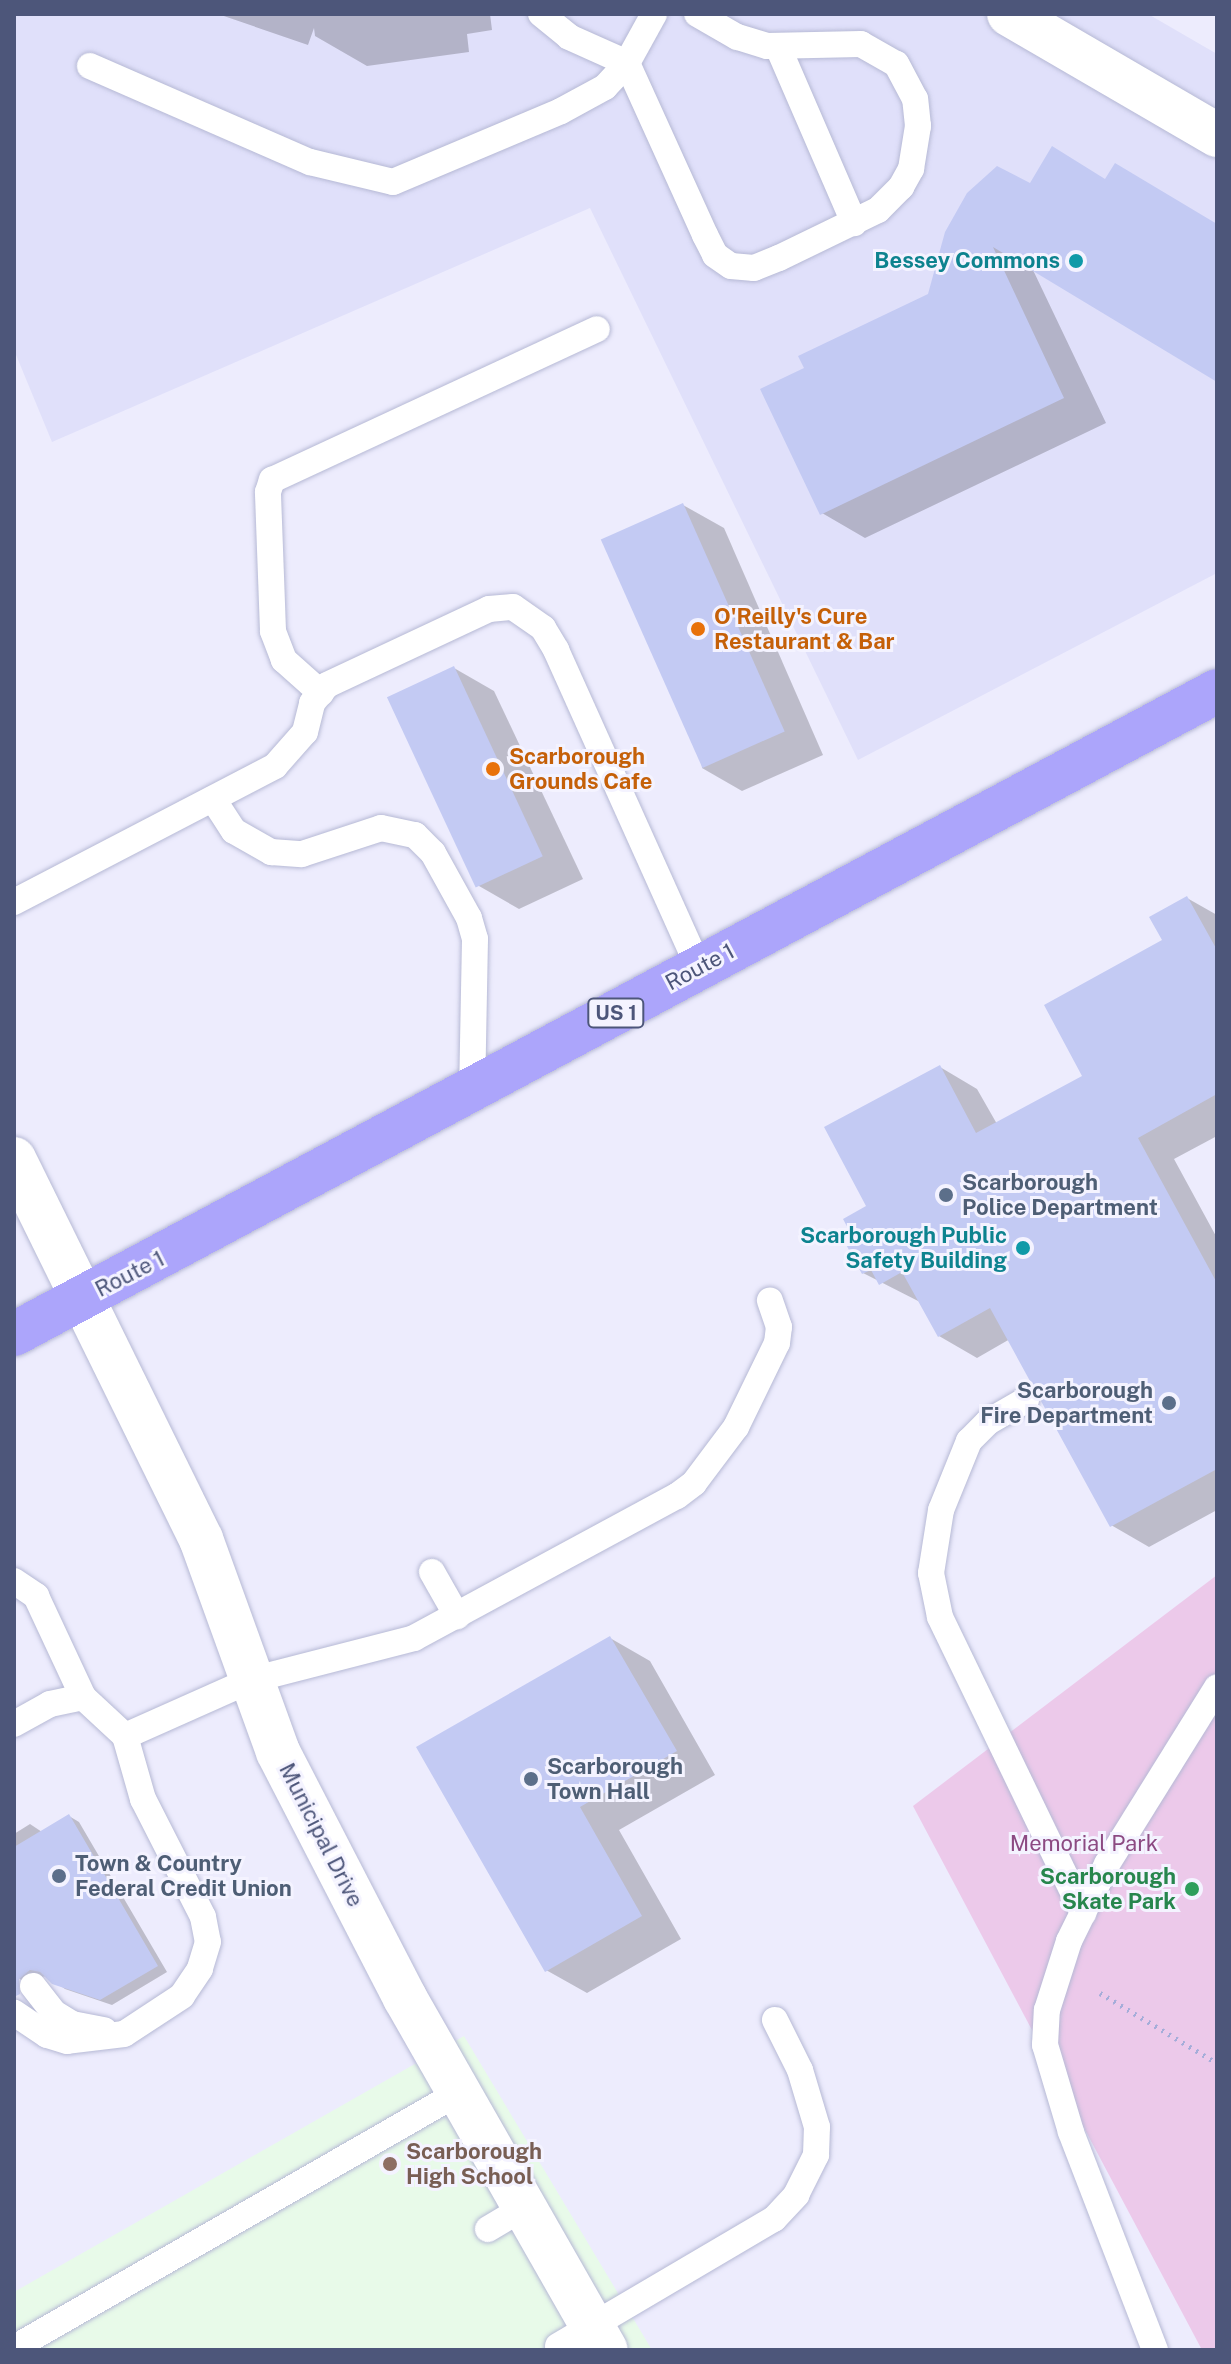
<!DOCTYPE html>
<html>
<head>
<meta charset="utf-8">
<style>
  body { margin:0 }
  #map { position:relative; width:1231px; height:2364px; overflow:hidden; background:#edecfd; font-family:"Public Sans",sans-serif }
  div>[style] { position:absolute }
  .residential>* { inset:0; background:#e0e0fa }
  .education>* { inset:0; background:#e8fae9 }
  .green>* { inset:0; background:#ecc9ea }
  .shadow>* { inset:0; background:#0003 }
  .building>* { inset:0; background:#c3caf3; transform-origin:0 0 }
  .path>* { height:5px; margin-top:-2.5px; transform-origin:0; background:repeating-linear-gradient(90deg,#a5add9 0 2px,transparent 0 8px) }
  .roads { filter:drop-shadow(0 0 2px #b6b9d5) drop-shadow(0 0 2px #b6b9d5) }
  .lane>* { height:26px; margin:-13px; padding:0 13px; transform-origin:13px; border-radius:13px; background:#fff }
  .street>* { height:44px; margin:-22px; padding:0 22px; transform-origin:22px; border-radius:22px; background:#fff }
  .primary>* { height:44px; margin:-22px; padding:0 22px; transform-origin:22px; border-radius:22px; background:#aca5fb }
  .dots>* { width:22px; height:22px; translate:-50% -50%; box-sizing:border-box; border:4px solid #f4f3ff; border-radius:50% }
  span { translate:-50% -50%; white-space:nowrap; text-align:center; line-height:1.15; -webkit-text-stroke:6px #f4f3ff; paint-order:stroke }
  .shield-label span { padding:2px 6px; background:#f4f3ff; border:2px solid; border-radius:6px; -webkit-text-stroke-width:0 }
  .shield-label { font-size:20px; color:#4d567a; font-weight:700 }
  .culture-label { font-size:22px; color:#0d838f; font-weight:700 }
  .right { translate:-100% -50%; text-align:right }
  .food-label { font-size:22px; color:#c56008; font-weight:700 }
  .left { translate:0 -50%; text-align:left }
  .street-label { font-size:22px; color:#4d567a }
  .service-label { font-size:22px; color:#4e5e75; font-weight:700 }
  .park-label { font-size:22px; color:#8c4a82 }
  .leisure-label { font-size:22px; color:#27864d; font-weight:700 }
  .education-label { font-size:22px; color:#785e54; font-weight:700 }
  .frame { position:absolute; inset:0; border:16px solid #4d567a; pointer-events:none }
</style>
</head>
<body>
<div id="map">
  <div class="residential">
    <div style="clip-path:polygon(14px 14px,1148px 14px,1217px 54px,1217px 573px,858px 760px,590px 208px,52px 442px,14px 350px)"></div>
  </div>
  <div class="education">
    <div style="clip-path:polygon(464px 2036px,652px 2350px,14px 2350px,14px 2292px)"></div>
  </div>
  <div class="green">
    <div style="clip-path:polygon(1217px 1575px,1217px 2350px,1202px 2350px,913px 1806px)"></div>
  </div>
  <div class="shadow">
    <div style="clip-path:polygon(218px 14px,490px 14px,492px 30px,467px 34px,469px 52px,367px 66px,315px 36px,314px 28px,308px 45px)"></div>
    <div style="clip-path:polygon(1107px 181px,1217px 226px,1217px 380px,1033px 270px,1106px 423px,865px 538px,822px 513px,806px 369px,930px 295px,1031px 186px)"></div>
    <div style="clip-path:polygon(683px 505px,724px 528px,823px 755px,742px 791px,702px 768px)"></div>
    <div style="clip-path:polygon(454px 668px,494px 691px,583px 879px,519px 909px,479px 886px)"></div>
    <div style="clip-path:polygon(1187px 898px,1217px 915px,1217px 1136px,1174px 1159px,1217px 1238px,1217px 1510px,1149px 1547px,1111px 1525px,1010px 1339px,977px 1358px,939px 1336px,922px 1303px,863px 1273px,854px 1235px,940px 1067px,977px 1089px,997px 1124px,1085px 1076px)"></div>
    <div style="clip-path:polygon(610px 1638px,650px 1661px,715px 1775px,619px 1830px,681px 1939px,587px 1993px,546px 1970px)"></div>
    <div style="clip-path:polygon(69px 1816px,79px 1822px,167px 1972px,112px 2005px,65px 1989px,47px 1976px,35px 1978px,29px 1988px,14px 1973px,14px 1834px,30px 1824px,42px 1832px)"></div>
  </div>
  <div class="building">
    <div style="clip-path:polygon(1052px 146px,1105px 179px,1115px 163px,1217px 224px,1217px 382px,993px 247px,1064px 398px,820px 515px,760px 389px,804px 368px,798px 356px,928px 294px,945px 232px,967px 193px,997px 166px,1030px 183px)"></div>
    <div style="left:683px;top:503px;width:250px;height:90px;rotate:66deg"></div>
    <div style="left:454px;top:666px;width:210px;height:74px;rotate:65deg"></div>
    <div style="clip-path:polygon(1187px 896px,1217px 950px,1217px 1094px,1138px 1138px,1217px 1283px,1217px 1469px,1110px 1527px,990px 1308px,938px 1337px,902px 1272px,879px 1285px,871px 1270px,862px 1274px,843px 1239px,851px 1234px,843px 1219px,866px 1206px,824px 1127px,940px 1065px,976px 1133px,1082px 1076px,1044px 1005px,1162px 940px,1149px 917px)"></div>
    <div style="clip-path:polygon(610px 1636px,677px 1751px,580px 1807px,642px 1916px,545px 1972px,416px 1747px)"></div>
    <div style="clip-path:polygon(69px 1814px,158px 1966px,100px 2000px,52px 1984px,40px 1972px,30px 1970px,19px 1979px,20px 1994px,14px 1997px,14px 1847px)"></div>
  </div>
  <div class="path">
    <div style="left:1100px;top:1993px;width:136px;rotate:30.9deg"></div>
  </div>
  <div class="roads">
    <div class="lane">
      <div style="left:541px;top:14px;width:36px;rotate:39deg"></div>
      <div style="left:569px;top:37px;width:64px;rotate:24.1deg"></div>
      <div style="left:627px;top:63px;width:189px;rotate:65.6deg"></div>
      <div style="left:705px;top:235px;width:22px;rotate:63deg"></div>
      <div style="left:715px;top:255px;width:19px;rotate:35deg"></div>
      <div style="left:731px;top:266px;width:23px;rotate:5deg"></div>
      <div style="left:754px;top:268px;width:27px;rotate:-22deg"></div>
      <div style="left:779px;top:258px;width:110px;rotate:-25.9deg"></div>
      <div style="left:878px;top:210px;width:33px;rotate:-45deg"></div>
      <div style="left:901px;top:187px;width:21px;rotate:-61deg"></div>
      <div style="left:911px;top:169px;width:44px;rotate:-80.8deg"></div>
      <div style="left:918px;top:126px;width:27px;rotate:-96deg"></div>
      <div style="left:915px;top:99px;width:40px;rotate:-118deg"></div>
      <div style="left:896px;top:64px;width:40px;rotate:-150.3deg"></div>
      <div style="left:861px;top:44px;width:94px;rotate:178.8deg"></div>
      <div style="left:767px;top:46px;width:31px;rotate:-163deg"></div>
      <div style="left:737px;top:37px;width:46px;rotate:-150.1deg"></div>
      <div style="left:778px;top:47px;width:192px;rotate:66.6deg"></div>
      <div style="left:90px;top:66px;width:240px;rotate:23.6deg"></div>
      <div style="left:310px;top:162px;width:85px;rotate:13.5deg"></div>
      <div style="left:393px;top:182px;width:182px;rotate:-22.9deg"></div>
      <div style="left:561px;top:111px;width:50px;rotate:-28.6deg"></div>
      <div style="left:605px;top:87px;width:33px;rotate:-47deg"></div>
      <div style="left:627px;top:63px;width:56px;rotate:-61.1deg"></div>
      <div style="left:321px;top:693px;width:50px;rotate:-138.3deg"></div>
      <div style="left:284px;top:660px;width:31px;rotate:-111deg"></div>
      <div style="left:273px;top:631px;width:139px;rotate:-92.1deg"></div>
      <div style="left:268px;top:492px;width:13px;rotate:-72deg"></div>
      <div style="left:272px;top:480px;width:358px;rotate:-24.9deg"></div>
      <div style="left:213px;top:799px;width:38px;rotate:57deg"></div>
      <div style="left:234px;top:831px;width:43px;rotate:29.6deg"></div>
      <div style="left:271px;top:852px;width:31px;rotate:4deg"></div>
      <div style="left:302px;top:854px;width:83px;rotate:-18.2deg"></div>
      <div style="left:381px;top:828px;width:35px;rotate:12deg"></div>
      <div style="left:415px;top:835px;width:25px;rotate:45deg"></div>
      <div style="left:433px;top:853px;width:74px;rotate:61deg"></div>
      <div style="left:469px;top:918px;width:22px;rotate:74deg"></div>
      <div style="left:475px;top:939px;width:152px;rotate:91.1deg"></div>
      <div style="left:14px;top:902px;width:294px;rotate:-27.5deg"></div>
      <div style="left:275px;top:766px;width:45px;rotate:-48.6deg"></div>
      <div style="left:305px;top:732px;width:30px;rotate:-76deg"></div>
      <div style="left:312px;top:703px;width:23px;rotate:-50deg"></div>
      <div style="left:327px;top:685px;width:179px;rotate:-25.1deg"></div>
      <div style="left:489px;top:609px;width:24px;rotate:-5deg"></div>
      <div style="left:513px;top:607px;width:37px;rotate:35deg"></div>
      <div style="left:543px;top:628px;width:26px;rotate:59deg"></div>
      <div style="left:556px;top:650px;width:349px;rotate:65.8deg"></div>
      <div style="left:1026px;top:1400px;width:44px;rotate:149.9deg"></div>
      <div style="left:988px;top:1422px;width:27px;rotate:135deg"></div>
      <div style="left:969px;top:1441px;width:74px;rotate:112.1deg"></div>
      <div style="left:941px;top:1510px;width:64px;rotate:99deg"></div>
      <div style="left:931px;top:1573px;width:45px;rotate:78.4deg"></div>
      <div style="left:940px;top:1617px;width:329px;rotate:64.2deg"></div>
      <div style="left:432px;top:1572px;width:51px;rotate:60.4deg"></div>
      <div style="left:14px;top:1581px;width:27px;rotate:34deg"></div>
      <div style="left:36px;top:1596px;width:111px;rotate:65deg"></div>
      <div style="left:83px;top:1697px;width:57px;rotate:42.9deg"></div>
      <div style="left:125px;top:1736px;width:66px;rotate:74.1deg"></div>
      <div style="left:143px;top:1799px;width:132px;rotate:63deg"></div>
      <div style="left:203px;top:1917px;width:25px;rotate:79deg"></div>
      <div style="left:208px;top:1942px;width:28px;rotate:107deg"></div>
      <div style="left:200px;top:1969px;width:32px;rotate:124deg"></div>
      <div style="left:182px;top:1996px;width:69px;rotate:146.8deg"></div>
      <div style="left:124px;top:2034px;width:57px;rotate:173deg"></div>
      <div style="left:67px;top:2041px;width:21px;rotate:-163deg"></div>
      <div style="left:47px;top:2035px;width:40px;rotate:-146deg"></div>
      <div style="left:14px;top:1724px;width:41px;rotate:-29.1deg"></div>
      <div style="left:50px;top:1704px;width:34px;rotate:-12deg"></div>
      <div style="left:125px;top:1736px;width:138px;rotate:-24deg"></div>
      <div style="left:251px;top:1680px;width:168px;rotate:-14.4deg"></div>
      <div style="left:414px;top:1638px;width:299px;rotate:-28.4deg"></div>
      <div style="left:677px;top:1496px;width:21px;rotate:-37deg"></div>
      <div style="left:694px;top:1483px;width:70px;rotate:-53.1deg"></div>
      <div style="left:736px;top:1427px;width:93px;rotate:-64deg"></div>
      <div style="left:777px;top:1343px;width:16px;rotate:-83deg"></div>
      <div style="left:779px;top:1327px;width:28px;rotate:-109deg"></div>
      <div style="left:33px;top:1986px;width:34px;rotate:52deg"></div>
      <div style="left:54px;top:2013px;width:21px;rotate:31deg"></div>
      <div style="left:72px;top:2024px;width:33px;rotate:11deg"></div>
      <div style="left:488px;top:2229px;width:43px;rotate:-30.7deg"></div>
      <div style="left:558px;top:2346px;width:251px;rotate:-30.5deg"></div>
      <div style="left:774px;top:2219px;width:33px;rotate:-47deg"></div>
      <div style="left:796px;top:2195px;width:45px;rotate:-63.4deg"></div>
      <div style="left:816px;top:2155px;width:28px;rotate:-88deg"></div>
      <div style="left:817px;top:2127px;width:59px;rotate:-106.6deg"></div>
      <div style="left:800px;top:2070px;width:56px;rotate:-116.6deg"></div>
      <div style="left:14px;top:2348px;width:512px;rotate:-29.87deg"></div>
      <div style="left:1155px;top:2350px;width:234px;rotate:-111.1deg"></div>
      <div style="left:1071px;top:2132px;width:91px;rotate:-106.6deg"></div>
      <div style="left:1045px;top:2045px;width:35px;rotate:-87deg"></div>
      <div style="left:1047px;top:2010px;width:72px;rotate:-72.3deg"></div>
      <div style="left:1069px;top:1941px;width:86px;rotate:-63.7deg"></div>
      <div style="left:1107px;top:1864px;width:208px;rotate:-58.1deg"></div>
    </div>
    <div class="street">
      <div style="left:1009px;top:14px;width:241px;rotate:30.2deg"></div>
      <div style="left:14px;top:1159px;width:424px;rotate:63.8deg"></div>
      <div style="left:201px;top:1539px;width:226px;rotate:70.1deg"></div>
      <div style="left:278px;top:1752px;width:277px;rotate:62.7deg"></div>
      <div style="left:405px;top:1998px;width:405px;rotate:60.3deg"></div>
    </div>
    <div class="primary">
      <div style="left:14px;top:1334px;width:1364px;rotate:-28.12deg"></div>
    </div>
  </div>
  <div class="dots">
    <div style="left:1076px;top:261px;background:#0f9aa8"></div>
    <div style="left:698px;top:629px;background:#e8710a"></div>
    <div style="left:493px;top:769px;background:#e8710a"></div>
    <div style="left:946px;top:1195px;background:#5c6f8a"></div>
    <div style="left:1023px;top:1248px;background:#0f9aa8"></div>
    <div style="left:1169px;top:1403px;background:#5c6f8a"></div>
    <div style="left:531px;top:1779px;background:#5c6f8a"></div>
    <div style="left:59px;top:1876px;background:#5c6f8a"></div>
    <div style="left:1192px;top:1889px;background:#2e9e5b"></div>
    <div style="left:390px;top:2164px;background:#8d6e63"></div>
  </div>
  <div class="shield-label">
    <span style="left:616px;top:1013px">US 1</span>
  </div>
  <div class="culture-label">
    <span class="right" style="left:1060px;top:261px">Bessey Commons</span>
    <span class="right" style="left:1007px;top:1248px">Scarborough Public<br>Safety Building</span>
  </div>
  <div class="food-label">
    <span class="left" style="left:714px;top:629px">O'Reilly's Cure<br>Restaurant &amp; Bar</span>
    <span class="left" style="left:509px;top:769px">Scarborough<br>Grounds Cafe</span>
  </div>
  <div class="street-label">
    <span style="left:700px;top:967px;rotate:-28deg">Route 1</span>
    <span style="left:130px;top:1274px;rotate:-27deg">Route 1</span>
    <span style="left:321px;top:1835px;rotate:63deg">Municipal Drive</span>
  </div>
  <div class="service-label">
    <span class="left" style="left:962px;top:1195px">Scarborough<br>Police Department</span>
    <span class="right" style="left:1153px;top:1403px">Scarborough<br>Fire Department</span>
    <span class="left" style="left:547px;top:1779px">Scarborough<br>Town Hall</span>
    <span class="left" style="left:75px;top:1876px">Town &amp; Country<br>Federal Credit Union</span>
  </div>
  <div class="park-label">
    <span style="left:1084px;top:1844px">Memorial Park</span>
  </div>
  <div class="leisure-label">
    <span class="right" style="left:1176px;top:1889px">Scarborough<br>Skate Park</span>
  </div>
  <div class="education-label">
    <span class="left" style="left:406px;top:2164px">Scarborough<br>High School</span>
  </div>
  <div class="frame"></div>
</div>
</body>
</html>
